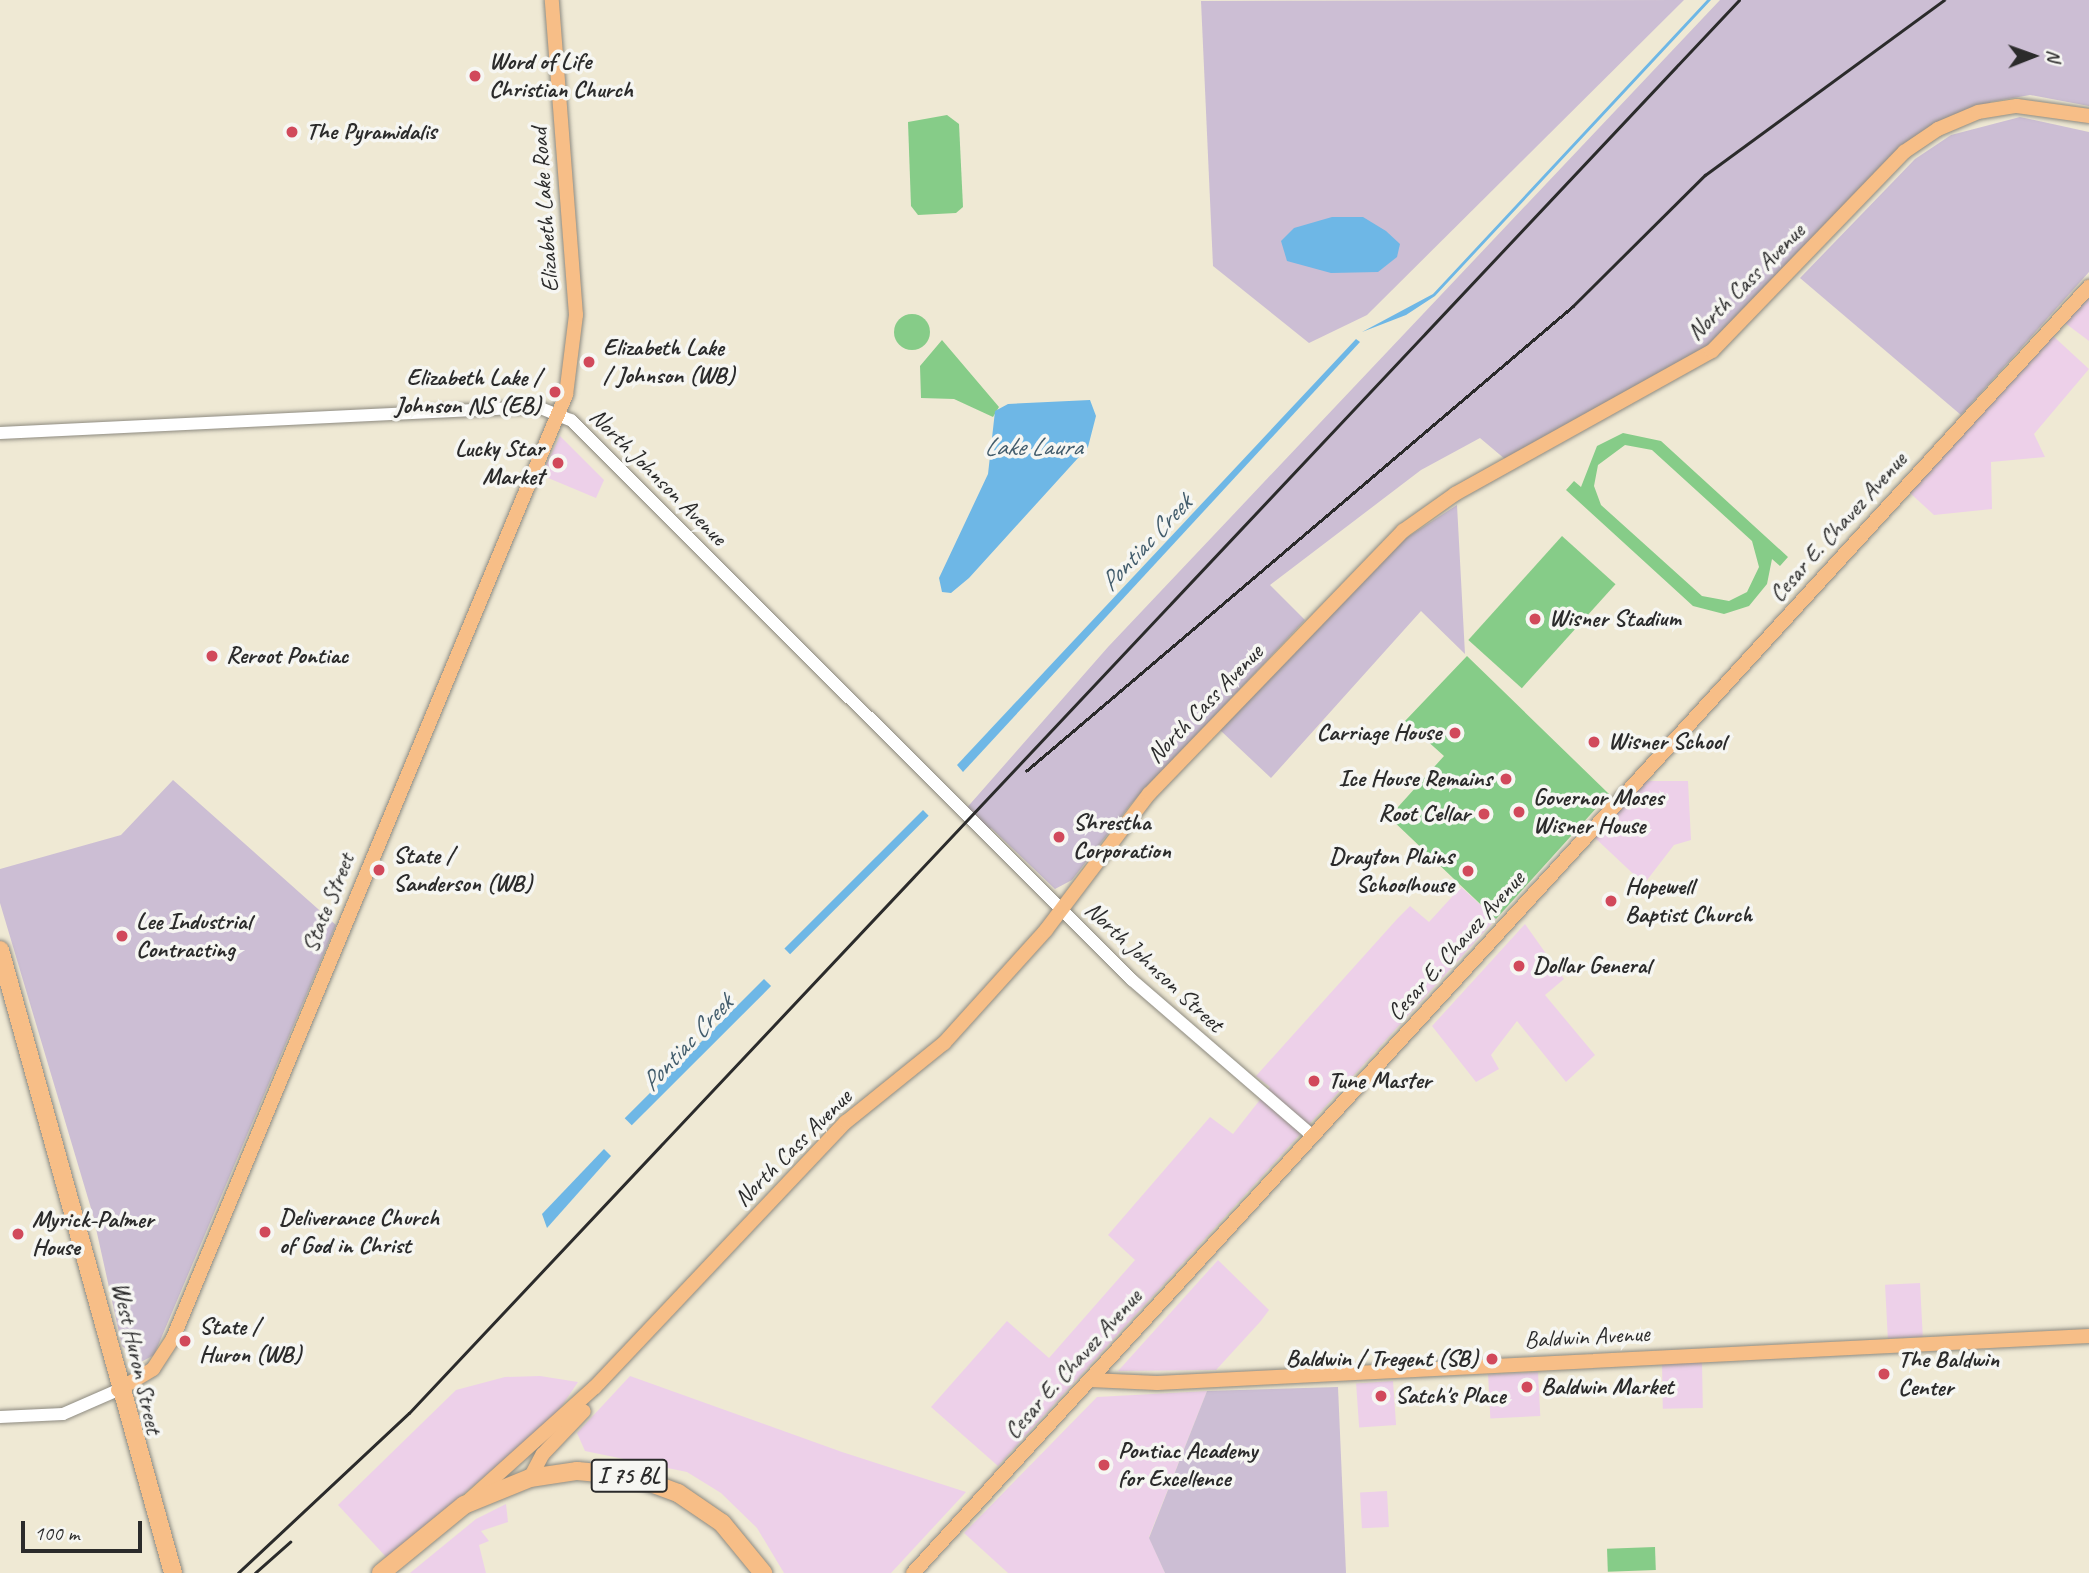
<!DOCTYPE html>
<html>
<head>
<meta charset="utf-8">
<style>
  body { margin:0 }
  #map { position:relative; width:2089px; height:1573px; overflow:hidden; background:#efe9d4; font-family:Caveat,sans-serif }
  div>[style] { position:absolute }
  .built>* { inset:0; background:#edd0e9; transform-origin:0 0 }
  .industrial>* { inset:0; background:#ccbed4 }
  .green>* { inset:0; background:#86cc88; transform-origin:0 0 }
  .round { border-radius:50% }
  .water>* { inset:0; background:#6eb7e6; transform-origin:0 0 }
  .roads { filter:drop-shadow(0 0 2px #8d8a80) drop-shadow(0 0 2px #8d8a80) }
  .minor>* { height:12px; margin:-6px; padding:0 6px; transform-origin:6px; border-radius:6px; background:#fff }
  .major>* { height:14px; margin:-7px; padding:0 7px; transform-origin:7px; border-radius:7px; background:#f7be87 }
  .highway>* { height:18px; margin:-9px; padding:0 9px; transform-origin:9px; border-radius:9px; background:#f7be87 }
  .rail>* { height:2.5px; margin:-1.25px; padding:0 1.25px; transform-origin:1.25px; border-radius:1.25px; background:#2b2b2b }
  .dots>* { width:19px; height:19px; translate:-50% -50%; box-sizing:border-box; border:4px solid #f6f6f2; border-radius:50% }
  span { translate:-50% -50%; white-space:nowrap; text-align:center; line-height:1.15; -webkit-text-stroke:7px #f6f6f2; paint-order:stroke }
  .shield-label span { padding:2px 5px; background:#f6f6f2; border:2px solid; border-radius:5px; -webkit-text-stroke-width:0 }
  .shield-label { font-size:23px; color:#2b2b2b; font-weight:700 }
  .poi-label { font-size:24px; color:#2b2b2b; font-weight:700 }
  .left { translate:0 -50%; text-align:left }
  .right { translate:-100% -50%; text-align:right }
  .street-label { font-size:24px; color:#2b2b2b }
  .water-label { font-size:26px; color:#425c6c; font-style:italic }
  .north { position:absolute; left:1998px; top:21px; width:70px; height:70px; -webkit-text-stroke:5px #f6f6f2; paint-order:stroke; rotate:89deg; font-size:19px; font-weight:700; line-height:28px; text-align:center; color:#2b2b2b }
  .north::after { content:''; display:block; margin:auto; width:24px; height:32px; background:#2b2b2b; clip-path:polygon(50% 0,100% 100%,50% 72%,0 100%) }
  .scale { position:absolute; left:21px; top:1521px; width:121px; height:32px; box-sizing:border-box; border:4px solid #2b2b2b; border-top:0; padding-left:9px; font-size:21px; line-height:24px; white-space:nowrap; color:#2b2b2b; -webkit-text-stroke:5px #f6f6f2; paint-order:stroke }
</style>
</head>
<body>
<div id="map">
  <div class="built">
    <div style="clip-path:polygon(2089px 298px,2089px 341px,2065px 323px)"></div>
    <div style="clip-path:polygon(2052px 335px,2089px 369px,2034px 434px,2045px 457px,1991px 462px,1992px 509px,1934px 515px,1910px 493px)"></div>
    <div style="clip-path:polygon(560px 436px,604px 480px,596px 498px,541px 475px)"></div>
    <div style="clip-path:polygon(1644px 781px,1688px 781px,1691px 840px,1674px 845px,1644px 884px,1593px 836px)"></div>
    <div style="clip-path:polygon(1461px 887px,1496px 919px,998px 1466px,931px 1407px,1007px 1321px,1049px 1358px,1135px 1260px,1108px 1235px,1210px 1117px,1233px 1134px,1270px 1087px,1256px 1076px,1398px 918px,1410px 906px,1429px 922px)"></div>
    <div style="clip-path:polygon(1525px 924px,1564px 979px,1545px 995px,1595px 1055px,1566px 1082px,1517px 1021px,1491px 1055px,1499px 1069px,1476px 1082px,1432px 1026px)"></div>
    <div style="clip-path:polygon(1218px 1260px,1269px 1310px,1260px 1322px,1216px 1370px,1118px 1371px)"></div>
    <div style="left:1920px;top:1283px;width:54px;height:35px;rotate:87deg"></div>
    <div style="left:1702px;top:1362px;width:46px;height:40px;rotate:89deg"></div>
    <div style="left:1538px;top:1372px;width:44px;height:50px;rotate:87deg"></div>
    <div style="clip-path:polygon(540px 1376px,578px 1382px,553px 1419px,387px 1558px,338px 1505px,456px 1390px,505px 1377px)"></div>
    <div style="clip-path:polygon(630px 1376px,842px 1452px,966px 1492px,891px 1573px,784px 1573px,757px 1528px,721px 1493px,687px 1472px,585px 1451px,577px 1433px)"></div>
    <div style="left:1393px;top:1381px;width:44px;height:37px;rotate:86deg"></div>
    <div style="clip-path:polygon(1207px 1391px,1149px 1537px,1165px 1573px,1008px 1573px,964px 1533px,1097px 1397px)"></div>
    <div style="left:1387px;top:1491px;width:36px;height:27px;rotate:87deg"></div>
    <div style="clip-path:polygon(506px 1504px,508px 1522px,481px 1531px,489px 1541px,479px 1545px,486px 1573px,410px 1573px,476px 1519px)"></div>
  </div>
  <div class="industrial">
    <div style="clip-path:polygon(1684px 0,1367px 315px,1309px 343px,1213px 266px,1201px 1px)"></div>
    <div style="clip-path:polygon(1720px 0,2089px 0,2089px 106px,2030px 95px,1990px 102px,1994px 108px,1919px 140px,1729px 336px,1512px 465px,1480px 438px,1421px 470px,1270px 585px,1305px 620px,1131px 804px,1072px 880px,1055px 889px,991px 828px,985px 833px,964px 811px,1108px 647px)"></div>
    <div style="clip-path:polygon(2020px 117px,2089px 132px,2089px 272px,1961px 415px,1800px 278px,1915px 159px,1951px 135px)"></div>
    <div style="clip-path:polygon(1457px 505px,1465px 654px,1421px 611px,1271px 778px,1220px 730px,1400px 542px)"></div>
    <div style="clip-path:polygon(173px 780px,336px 925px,154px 1355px,141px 1362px,122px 1346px,93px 1215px,0 903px,0 869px,121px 835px)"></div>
    <div style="clip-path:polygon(1338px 1387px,1346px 1573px,1165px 1573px,1149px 1538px,1207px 1391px)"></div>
  </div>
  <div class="green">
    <div style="clip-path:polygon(947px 115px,959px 124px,963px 207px,956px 213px,918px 215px,911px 206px,908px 122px)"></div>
    <div class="round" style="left:894px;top:314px;width:36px;height:36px"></div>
    <div style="clip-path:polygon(942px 340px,999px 407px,993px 417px,954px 399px,921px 398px,920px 366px)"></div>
    <div style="clip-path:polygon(evenodd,1623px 433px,1661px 441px,1788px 557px,1780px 566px,1772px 559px,1767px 584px,1749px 606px,1724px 614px,1693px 606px,1566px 490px,1574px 481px,1581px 487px,1597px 446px,1623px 433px,1625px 445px,1652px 450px,1752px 541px,1759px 567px,1747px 592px,1729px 601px,1702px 596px,1601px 505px,1594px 486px,1598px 465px,1625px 445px)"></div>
    <div style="left:1562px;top:536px;width:72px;height:140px;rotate:42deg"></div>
    <div style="clip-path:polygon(1467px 656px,1609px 794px,1496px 919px,1389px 817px,1444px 756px,1405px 721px)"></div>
    <div style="left:1655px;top:1547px;width:23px;height:48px;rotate:88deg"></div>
  </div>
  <div class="water">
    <div style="clip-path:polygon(1707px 0,1711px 0,1435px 296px,1406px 315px,1362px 332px,1433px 294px)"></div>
    <div style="clip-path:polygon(1332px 217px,1363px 217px,1386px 231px,1400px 244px,1397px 257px,1378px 272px,1331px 273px,1287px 261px,1281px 241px,1294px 228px)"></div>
    <div style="clip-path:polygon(1356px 339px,1360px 342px,963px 772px,957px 765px)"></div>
    <div style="clip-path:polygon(1090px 400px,1096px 416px,1088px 447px,969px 578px,951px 593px,942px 592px,939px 578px,988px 474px,995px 411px,1008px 404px)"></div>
    <div style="left:923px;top:810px;width:8px;height:196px;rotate:45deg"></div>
    <div style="left:764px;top:979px;width:10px;height:197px;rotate:45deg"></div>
    <div style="clip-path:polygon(604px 1149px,611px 1156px,547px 1228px,542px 1214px)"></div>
  </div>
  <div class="roads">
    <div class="minor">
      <div style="left:0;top:433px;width:539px;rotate:-2.77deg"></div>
      <div style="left:538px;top:407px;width:35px;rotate:22deg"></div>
      <div style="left:571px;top:420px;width:793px;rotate:44.95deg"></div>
      <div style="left:1132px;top:980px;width:239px;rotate:40.8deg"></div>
      <div style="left:0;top:1417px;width:63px;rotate:-2.7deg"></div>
      <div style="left:63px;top:1414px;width:60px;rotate:-23.6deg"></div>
    </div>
    <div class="major">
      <div style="left:1090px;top:1380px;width:67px;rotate:2.6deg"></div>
      <div style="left:1157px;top:1383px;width:933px;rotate:-2.89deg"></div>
      <div style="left:118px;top:1390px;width:41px;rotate:-31deg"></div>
      <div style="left:153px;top:1369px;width:37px;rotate:-57deg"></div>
      <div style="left:173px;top:1338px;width:1022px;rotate:-67.38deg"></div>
      <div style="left:566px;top:395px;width:81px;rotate:-82.9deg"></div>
      <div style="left:576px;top:315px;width:316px;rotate:-94.4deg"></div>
      <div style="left:530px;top:1478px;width:27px;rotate:-62deg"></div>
      <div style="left:543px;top:1454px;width:59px;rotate:-46.4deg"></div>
      <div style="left:466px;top:1503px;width:173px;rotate:-42deg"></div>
      <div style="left:595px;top:1387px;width:365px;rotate:-46.6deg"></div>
      <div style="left:846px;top:1122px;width:126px;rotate:-38.9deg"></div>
      <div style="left:944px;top:1043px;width:152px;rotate:-47.9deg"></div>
      <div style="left:1046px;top:930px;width:171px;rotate:-52.9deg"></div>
      <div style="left:1149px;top:794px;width:366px;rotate:-46deg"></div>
      <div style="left:1403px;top:531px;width:64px;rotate:-35.4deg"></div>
      <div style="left:1455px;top:494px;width:294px;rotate:-29.1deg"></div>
      <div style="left:1712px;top:351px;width:277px;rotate:-46deg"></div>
      <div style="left:1904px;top:152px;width:41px;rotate:-34.1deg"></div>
      <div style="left:1938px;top:129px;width:43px;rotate:-23deg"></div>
      <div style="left:1978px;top:112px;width:39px;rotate:-9deg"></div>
      <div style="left:2017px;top:106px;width:73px;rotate:7.9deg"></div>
      <div style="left:913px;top:1573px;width:1743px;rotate:-47.56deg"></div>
    </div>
    <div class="highway">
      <div style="left:0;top:950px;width:647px;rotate:74.48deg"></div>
      <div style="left:381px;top:1573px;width:107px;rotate:-39.3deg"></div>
      <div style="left:464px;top:1505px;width:71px;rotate:-22.2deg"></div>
      <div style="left:530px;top:1478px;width:48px;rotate:-8.5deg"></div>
      <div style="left:577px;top:1471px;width:55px;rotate:5.2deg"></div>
      <div style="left:632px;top:1476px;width:49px;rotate:20.3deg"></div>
      <div style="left:678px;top:1493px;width:53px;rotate:34.3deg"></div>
      <div style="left:722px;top:1523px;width:65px;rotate:50.6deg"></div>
    </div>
  </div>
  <div class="rail">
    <div style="left:1026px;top:771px;width:717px;rotate:-40.36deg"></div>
    <div style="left:1572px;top:307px;width:187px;rotate:-44.8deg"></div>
    <div style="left:1705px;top:175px;width:296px;rotate:-36.2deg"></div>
    <div style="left:238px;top:1573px;width:234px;rotate:-43.1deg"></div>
    <div style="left:409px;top:1413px;width:1940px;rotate:-46.73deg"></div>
    <div style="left:255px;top:1573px;width:47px;rotate:-41.5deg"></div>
  </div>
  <div class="dots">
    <div style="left:475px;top:76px;background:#d1495b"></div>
    <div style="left:292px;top:132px;background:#d1495b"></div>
    <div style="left:589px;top:362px;background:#d1495b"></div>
    <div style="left:555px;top:392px;background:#d1495b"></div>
    <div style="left:558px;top:463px;background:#d1495b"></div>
    <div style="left:1535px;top:619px;background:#d1495b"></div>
    <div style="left:212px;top:656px;background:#d1495b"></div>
    <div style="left:1455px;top:733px;background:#d1495b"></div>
    <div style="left:1594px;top:742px;background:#d1495b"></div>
    <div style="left:1506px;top:779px;background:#d1495b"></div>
    <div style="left:1519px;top:812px;background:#d1495b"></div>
    <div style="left:1484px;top:814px;background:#d1495b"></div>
    <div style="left:1059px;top:837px;background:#d1495b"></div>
    <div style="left:379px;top:870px;background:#d1495b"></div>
    <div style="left:1468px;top:871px;background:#d1495b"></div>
    <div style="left:1611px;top:901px;background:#d1495b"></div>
    <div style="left:122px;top:936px;background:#d1495b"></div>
    <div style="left:1519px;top:966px;background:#d1495b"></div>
    <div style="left:1314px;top:1081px;background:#d1495b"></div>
    <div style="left:265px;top:1232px;background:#d1495b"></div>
    <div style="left:18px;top:1234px;background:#d1495b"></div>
    <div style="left:185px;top:1341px;background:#d1495b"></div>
    <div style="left:1492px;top:1359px;background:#d1495b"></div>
    <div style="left:1884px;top:1374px;background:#d1495b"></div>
    <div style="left:1527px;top:1387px;background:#d1495b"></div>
    <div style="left:1381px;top:1396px;background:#d1495b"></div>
    <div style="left:1104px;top:1465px;background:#d1495b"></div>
  </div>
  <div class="shield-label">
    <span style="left:629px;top:1476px">I 75 BL</span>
  </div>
  <div class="poi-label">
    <span class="left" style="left:489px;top:76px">Word of Life<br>Christian Church</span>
    <span class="left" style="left:306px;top:132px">The Pyramidalis</span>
    <span class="left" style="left:603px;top:362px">Elizabeth Lake<br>/ Johnson (WB)</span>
    <span class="right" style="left:541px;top:392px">Elizabeth Lake /<br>Johnson NS (EB)</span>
    <span class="right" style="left:544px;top:463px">Lucky Star<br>Market</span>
    <span class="left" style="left:1549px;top:619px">Wisner Stadium</span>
    <span class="left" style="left:226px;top:656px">Reroot Pontiac</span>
    <span class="right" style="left:1441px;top:733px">Carriage House</span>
    <span class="left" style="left:1608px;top:742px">Wisner School</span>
    <span class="right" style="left:1492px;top:779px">Ice House Remains</span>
    <span class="left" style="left:1533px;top:812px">Governor Moses<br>Wisner House</span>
    <span class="right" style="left:1470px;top:814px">Root Cellar</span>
    <span class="left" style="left:1073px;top:837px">Shrestha<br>Corporation</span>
    <span class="left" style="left:393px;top:870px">State /<br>Sanderson (WB)</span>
    <span class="right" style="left:1454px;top:871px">Drayton Plains<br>Schoolhouse</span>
    <span class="left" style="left:1625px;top:901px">Hopewell<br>Baptist Church</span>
    <span class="left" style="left:136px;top:936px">Lee Industrial<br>Contracting</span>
    <span class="left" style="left:1533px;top:966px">Dollar General</span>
    <span class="left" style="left:1328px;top:1081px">Tune Master</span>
    <span class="left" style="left:279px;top:1232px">Deliverance Church<br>of God in Christ</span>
    <span class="left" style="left:32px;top:1234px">Myrick-Palmer<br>House</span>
    <span class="left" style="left:199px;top:1341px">State /<br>Huron (WB)</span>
    <span class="right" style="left:1478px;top:1359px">Baldwin / Tregent (SB)</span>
    <span class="left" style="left:1898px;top:1374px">The Baldwin<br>Center</span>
    <span class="left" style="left:1541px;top:1387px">Baldwin Market</span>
    <span class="left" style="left:1395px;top:1396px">Satch's Place</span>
    <span class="left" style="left:1118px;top:1465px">Pontiac Academy<br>for Excellence</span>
  </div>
  <div class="street-label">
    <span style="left:545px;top:210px;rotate:-94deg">Elizabeth Lake Road</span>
    <span style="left:1746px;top:282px;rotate:-45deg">North Cass Avenue</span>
    <span style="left:658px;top:477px;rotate:45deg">North Johnson Avenue</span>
    <span style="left:1838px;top:527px;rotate:-48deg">Cesar E. Chavez Avenue</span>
    <span style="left:1205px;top:704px;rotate:-46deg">North Cass Avenue</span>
    <span style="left:328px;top:903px;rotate:-68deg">State Street</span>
    <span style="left:1456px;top:946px;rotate:-48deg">Cesar E. Chavez Avenue</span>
    <span style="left:1154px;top:967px;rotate:43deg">North Johnson Street</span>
    <span style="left:793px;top:1148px;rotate:-45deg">North Cass Avenue</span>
    <span style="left:1587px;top:1337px;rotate:-3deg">Baldwin Avenue</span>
    <span style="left:137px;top:1358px;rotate:77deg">West Huron Street</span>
    <span style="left:1073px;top:1364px;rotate:-48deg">Cesar E. Chavez Avenue</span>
  </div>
  <div class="water-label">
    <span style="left:1033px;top:447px">Lake Laura</span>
    <span style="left:1146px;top:543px;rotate:-47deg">Pontiac Creek</span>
    <span style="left:687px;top:1043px;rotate:-47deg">Pontiac Creek</span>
  </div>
  <div class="north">N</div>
  <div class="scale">100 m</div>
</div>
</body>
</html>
